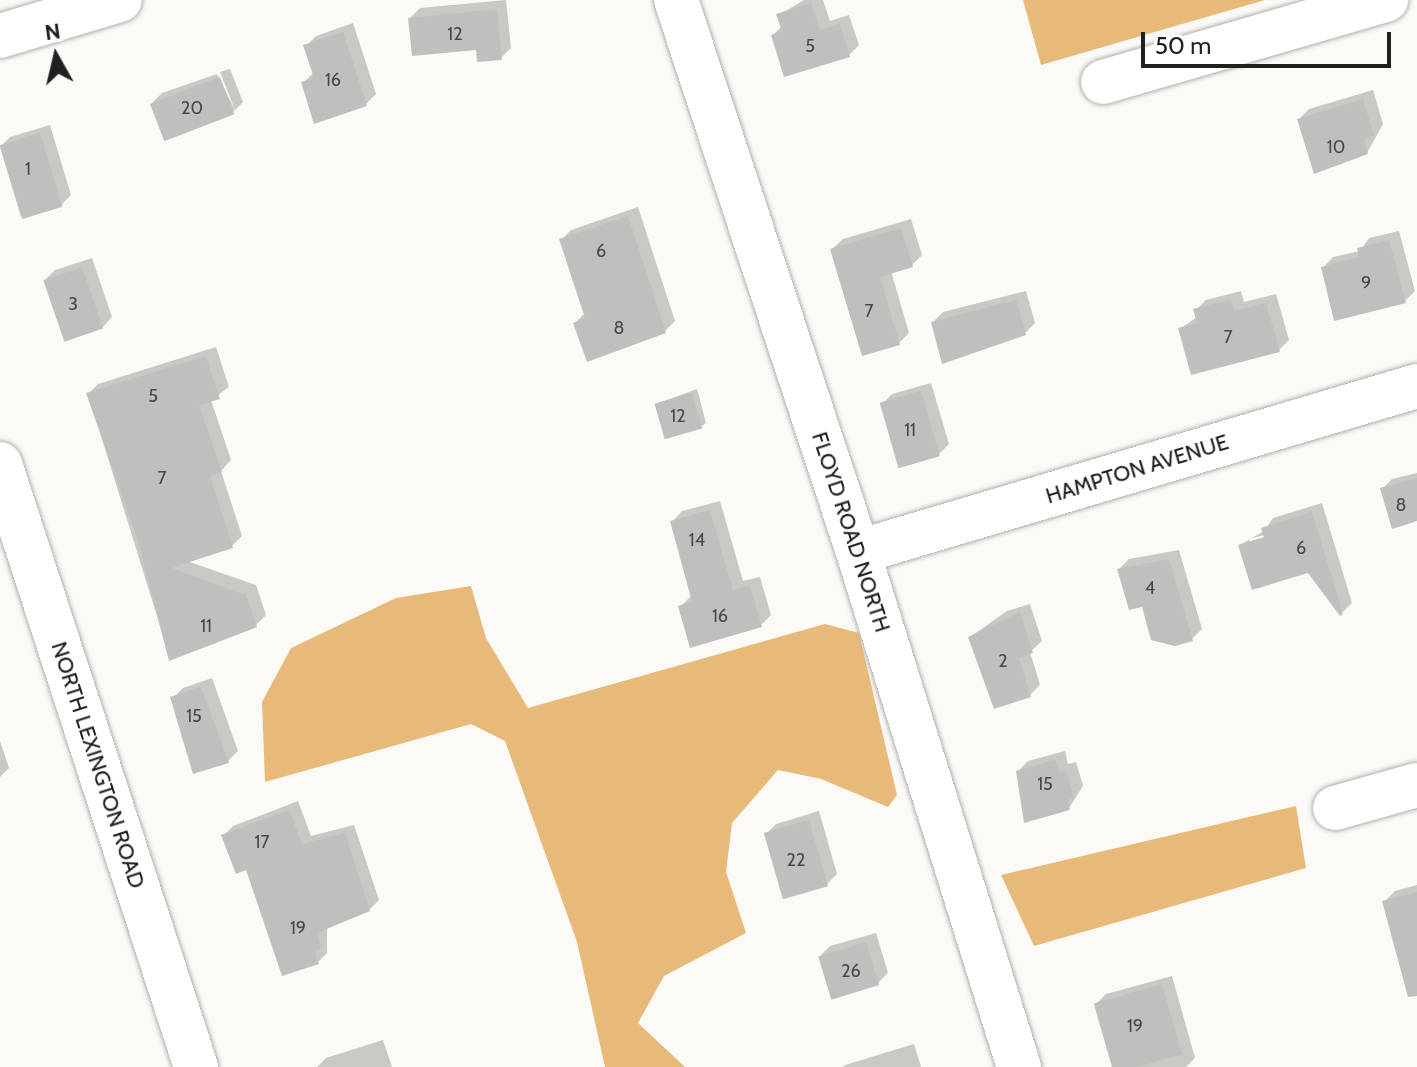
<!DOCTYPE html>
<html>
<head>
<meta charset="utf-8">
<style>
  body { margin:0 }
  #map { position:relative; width:1417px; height:1067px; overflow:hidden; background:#fcfaf7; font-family:Cabin,sans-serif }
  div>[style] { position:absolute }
  .forest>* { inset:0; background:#e8ba7a }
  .shadow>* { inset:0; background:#0003 }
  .building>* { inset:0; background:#c1bfbd; transform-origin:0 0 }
  .roads { filter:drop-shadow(0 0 2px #b1afac) drop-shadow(0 0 2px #b1afac) }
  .minor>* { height:44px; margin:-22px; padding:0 22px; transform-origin:22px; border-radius:22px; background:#fff }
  span { translate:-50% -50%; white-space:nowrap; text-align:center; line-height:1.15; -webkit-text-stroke:6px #fff; paint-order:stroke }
  .number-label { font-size:18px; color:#494846 }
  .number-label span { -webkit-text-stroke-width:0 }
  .street-label { font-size:22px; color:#21201f }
  .north { position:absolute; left:16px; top:16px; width:80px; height:80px; -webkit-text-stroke:6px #fff; paint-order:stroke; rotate:352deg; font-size:22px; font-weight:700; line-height:32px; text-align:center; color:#21201f }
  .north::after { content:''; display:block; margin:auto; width:28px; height:36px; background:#21201f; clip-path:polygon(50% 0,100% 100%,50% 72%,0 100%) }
  .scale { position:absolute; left:1141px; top:32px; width:250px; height:36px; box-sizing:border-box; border:4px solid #21201f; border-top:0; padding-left:10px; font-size:24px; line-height:28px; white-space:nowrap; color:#21201f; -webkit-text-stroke:6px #fff; paint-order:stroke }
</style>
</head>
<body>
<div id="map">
  <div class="forest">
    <div style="clip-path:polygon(1023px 0,1265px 0,1041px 65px)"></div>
    <div style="clip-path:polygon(471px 586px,486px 638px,528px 708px,825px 624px,859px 633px,897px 795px,888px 807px,821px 779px,778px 770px,732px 823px,726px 872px,746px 933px,664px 976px,638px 1023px,685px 1067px,605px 1067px,577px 942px,505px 741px,471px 724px,265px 782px,262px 702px,291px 648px,396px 598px)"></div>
    <div style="clip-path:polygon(1296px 806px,1306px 868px,1034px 946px,1001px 875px)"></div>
  </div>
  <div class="shadow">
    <div style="clip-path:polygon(506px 0,511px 48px,501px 58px,410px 18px,420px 8px)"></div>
    <div style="clip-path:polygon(804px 0,823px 0,830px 21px,849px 15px,859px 45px,849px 55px,773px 35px,782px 26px,779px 15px)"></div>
    <div style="clip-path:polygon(353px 23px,376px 94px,366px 104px,303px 83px,314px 72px,306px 46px,316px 36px)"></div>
    <div style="clip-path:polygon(230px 69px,243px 102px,233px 112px,152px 103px,162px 93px,217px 74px,235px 110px,220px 72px)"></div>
    <div style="clip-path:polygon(1373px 90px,1383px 124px,1367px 153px,1299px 119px,1309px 109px)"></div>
    <div style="clip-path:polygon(50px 125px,71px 195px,61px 205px,21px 217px,0 147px,10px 137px)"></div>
    <div style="clip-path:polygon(638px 207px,675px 321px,665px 331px,575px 323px,586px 312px,561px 240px,571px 230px)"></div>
    <div style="clip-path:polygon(911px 219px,922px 255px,912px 265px,891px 271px,909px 333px,899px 343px,832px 249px,843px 239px)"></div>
    <div style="clip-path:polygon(1399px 231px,1415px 291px,1405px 301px,1323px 268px,1333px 257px,1360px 251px,1369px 238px)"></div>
    <div style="clip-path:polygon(92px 258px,112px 317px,102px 328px,45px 280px,55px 270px)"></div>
    <div style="clip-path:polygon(1026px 291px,1035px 323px,1024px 334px,933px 322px,943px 312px)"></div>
    <div style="clip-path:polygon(1241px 291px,1244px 302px,1276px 294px,1289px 340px,1279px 350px,1180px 329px,1197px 317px,1196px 310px,1206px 300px)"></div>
    <div style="clip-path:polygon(216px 347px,229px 387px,211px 400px,231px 460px,221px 471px,242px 536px,232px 546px,187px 561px,256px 585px,266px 615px,256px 625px,170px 658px,88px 394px,98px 384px)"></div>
    <div style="clip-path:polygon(931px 383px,949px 444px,939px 454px,882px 404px,892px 394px)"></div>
    <div style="clip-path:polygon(697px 389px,706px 423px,701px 427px,656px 404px)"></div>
    <div style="clip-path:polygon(1417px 473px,1417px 519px,1382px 489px,1392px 479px)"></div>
    <div style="clip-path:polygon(720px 501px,743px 581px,760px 577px,771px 615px,761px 625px,681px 606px,692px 595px,672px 522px,682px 511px)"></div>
    <div style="clip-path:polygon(evenodd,1322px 503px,1352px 603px,1343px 612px,1309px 571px,1240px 545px,1264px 531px,1273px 518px,1322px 503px,1273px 533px,1274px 536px,1249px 544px,1249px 539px,1273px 533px)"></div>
    <div style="clip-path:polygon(1179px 550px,1202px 629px,1192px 639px,1143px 604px,1119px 569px,1129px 559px)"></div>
    <div style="clip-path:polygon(1030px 604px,1042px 641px,1030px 652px,1040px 685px,1030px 695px,970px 637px,1007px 611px)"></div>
    <div style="clip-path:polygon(212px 678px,238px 751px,228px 761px,173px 698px,183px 688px)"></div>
    <div style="clip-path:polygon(0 741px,9px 768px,0 777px)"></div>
    <div style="clip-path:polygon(1065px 751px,1068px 764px,1076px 762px,1083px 786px,1069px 808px,1018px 771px,1028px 761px)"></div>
    <div style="clip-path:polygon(298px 801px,311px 836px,354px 825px,379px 900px,369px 910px,327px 927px,327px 953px,318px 962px,223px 836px,233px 826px)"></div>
    <div style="clip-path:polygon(819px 811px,837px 874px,827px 884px,766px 834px,776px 824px)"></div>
    <div style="clip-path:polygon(1417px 885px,1417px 942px,1385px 901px,1395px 891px)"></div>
    <div style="clip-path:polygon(876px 933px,888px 973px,878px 983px,820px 956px,830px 946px)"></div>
    <div style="clip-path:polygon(1172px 976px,1195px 1058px,1186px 1067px,1114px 1067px,1096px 1004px,1106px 994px)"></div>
    <div style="clip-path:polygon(383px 1040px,392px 1067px,317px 1067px,326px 1058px)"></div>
    <div style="clip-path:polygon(914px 1044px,921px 1067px,843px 1067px,845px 1065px)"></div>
  </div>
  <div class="building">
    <div style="clip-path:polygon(811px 3px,820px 30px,840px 24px,850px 57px,784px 77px,771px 35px,782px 31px,776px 14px)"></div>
    <div style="clip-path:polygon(497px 9px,502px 60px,477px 62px,476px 50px,412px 56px,408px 18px)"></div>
    <div style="clip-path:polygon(343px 32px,367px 106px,314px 124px,301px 82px,314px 78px,303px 45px)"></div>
    <div style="left:220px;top:77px;width:40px;height:75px;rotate:69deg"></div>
    <div style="clip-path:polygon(1363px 99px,1374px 136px,1364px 139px,1368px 154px,1314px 174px,1297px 119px)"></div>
    <div style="left:40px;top:133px;width:77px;height:42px;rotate:73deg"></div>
    <div style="clip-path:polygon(628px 216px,666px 333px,587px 362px,573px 323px,585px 318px,559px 239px)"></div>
    <div style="clip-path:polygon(901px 228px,913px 267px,880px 277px,900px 345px,862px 356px,830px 249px)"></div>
    <div style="clip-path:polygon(1389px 240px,1406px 303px,1334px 321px,1321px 267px,1359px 257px,1357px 248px)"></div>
    <div style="left:82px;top:267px;width:65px;height:41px;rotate:71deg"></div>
    <div style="clip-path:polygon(1016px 300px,1026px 335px,942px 364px,931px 322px)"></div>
    <div style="clip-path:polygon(1231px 300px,1234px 311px,1266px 303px,1280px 352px,1191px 375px,1178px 328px,1197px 323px,1193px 309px)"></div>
    <div style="clip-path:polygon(206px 356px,220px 399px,199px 405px,222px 472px,210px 476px,233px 548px,171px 568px,246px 595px,257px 627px,169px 661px,138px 541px,86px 393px)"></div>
    <div style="left:921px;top:391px;width:68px;height:43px;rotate:74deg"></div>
    <div style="left:692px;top:393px;width:37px;height:39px;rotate:74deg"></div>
    <div style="clip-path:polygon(1417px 478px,1417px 521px,1392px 529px,1380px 488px)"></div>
    <div style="clip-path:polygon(710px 510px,733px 590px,750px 585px,762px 627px,690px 648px,678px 606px,692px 602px,670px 521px)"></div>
    <div style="clip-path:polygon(1312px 512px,1343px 614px,1340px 616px,1308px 573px,1252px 590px,1238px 545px,1264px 537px,1261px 528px)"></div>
    <div style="clip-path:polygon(1169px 559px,1193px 641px,1175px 646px,1151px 640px,1142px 607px,1129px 610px,1117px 569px)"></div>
    <div style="clip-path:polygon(1020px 612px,1033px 653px,1019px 658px,1031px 697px,994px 709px,968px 637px)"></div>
    <div style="clip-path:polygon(201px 687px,229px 763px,193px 774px,170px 697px)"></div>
    <div style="clip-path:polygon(1055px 760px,1059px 773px,1066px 771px,1074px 798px,1067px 799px,1070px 810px,1024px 823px,1016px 771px)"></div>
    <div style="clip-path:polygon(289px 810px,302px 844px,345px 833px,370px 911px,317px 933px,322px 948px,314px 951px,319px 964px,282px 976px,246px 870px,236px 874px,221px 835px)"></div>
    <div style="left:809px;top:820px;width:69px;height:47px;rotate:74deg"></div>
    <div style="clip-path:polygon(1417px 892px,1417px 996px,1408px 997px,1382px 901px)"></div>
    <div style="left:866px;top:942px;width:45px;height:50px;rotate:73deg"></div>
    <div style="left:1162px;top:984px;width:73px;height:71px;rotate:74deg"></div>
  </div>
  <div class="roads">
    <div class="minor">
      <div style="left:676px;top:0;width:581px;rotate:71.75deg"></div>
      <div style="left:858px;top:552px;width:540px;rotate:72.64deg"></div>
      <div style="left:0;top:36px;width:125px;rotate:-16.7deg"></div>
      <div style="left:1103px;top:82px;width:295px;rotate:-16.2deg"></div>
      <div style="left:0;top:464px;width:634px;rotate:71.99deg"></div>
      <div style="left:858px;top:552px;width:583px;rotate:-16.54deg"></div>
      <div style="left:1335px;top:808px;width:85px;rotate:-15.7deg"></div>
    </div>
  </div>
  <div class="number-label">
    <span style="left:455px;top:34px">12</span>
    <span style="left:810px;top:46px">5</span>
    <span style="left:333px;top:80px">16</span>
    <span style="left:192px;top:108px">20</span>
    <span style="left:1336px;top:147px">10</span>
    <span style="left:28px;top:169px">1</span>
    <span style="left:601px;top:251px">6</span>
    <span style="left:1366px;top:283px">9</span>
    <span style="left:73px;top:304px">3</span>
    <span style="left:869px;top:311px">7</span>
    <span style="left:619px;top:328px">8</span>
    <span style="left:1228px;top:337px">7</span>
    <span style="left:153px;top:396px">5</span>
    <span style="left:678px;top:416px">12</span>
    <span style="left:910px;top:430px">11</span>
    <span style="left:162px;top:478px">7</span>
    <span style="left:1401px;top:505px">8</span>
    <span style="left:697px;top:540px">14</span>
    <span style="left:1301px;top:548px">6</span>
    <span style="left:1150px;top:588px">4</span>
    <span style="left:720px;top:616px">16</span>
    <span style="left:206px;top:626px">11</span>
    <span style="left:1003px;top:661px">2</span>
    <span style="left:194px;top:716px">15</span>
    <span style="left:1045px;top:784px">15</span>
    <span style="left:262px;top:842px">17</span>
    <span style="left:796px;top:860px">22</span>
    <span style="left:298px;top:928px">19</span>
    <span style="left:851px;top:971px">26</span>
    <span style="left:1135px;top:1026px">19</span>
  </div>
  <div class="street-label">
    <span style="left:1137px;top:469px;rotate:-17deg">HAMPTON AVENUE</span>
    <span style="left:851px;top:532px;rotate:72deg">FLOYD ROAD NORTH</span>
    <span style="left:98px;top:765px;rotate:72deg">NORTH LEXINGTON ROAD</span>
  </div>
  <div class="north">N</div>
  <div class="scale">50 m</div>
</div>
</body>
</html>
